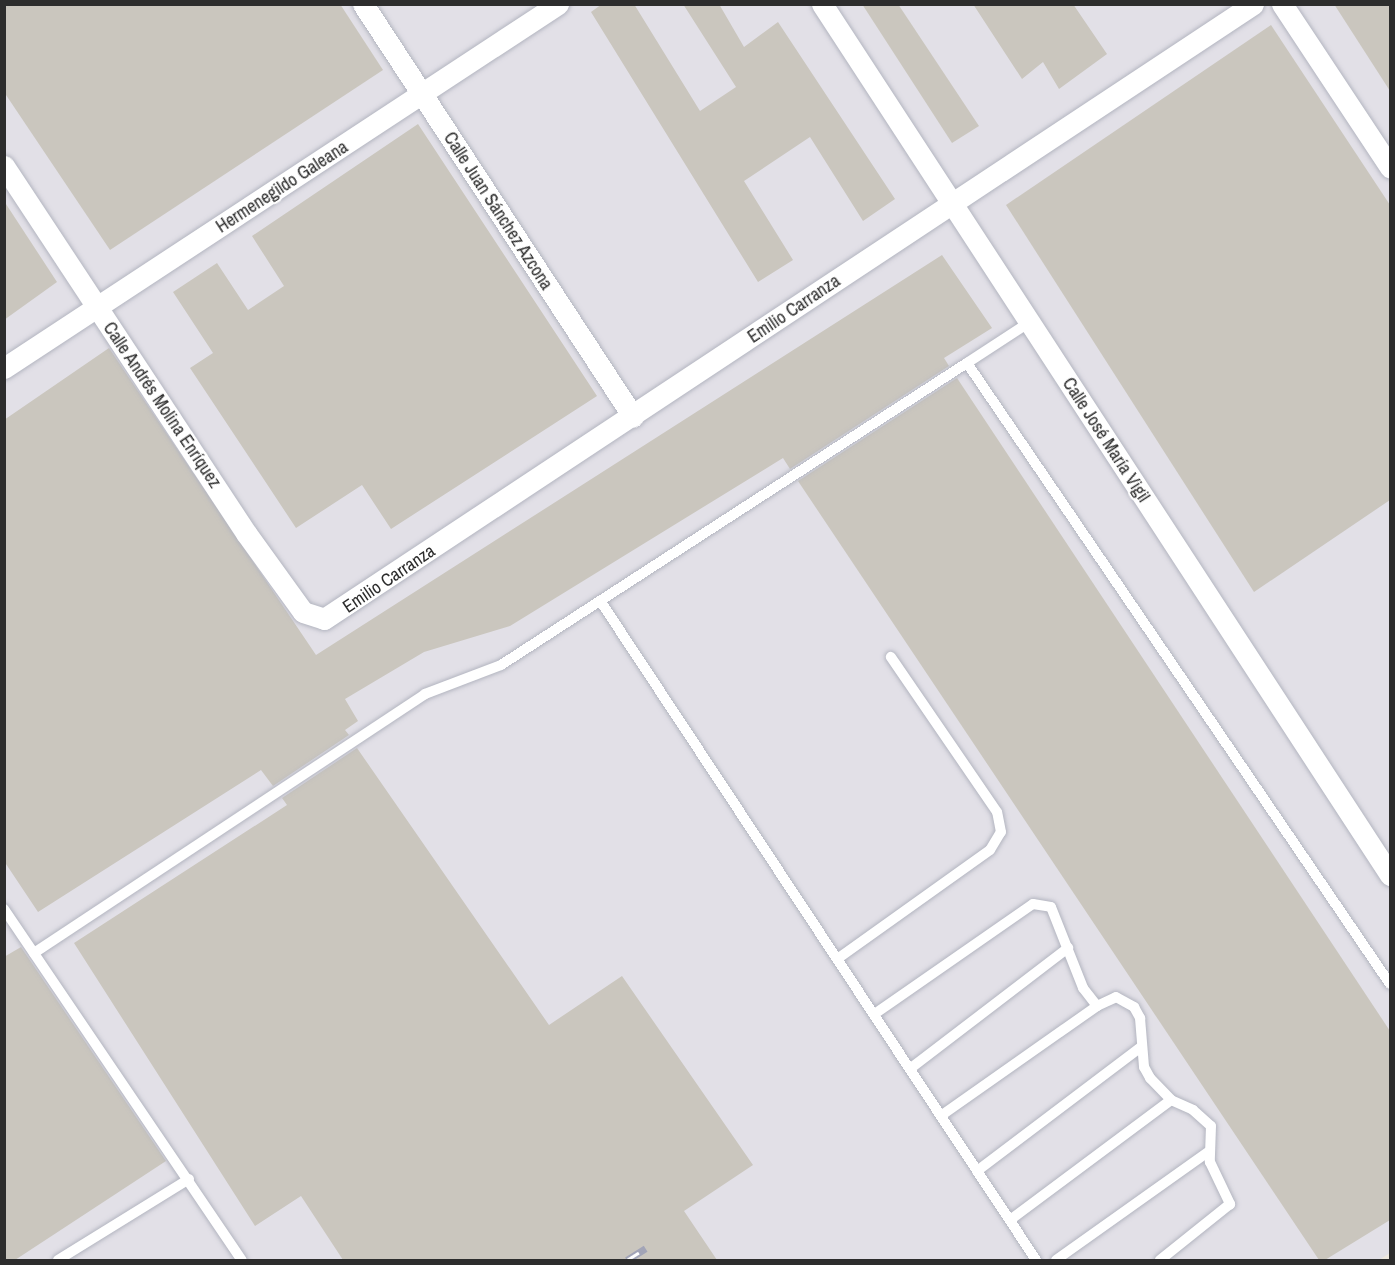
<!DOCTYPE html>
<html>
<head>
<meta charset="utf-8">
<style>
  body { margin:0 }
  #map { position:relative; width:1395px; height:1265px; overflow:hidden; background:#eee8df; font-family:"Archivo Narrow",sans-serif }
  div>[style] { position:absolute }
  .industrial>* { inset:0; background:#e2e0e7 }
  .building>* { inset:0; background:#cac6be }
  .roads { filter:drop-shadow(0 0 2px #b3b5c0) drop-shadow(0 0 2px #b3b5c0) }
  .lane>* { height:10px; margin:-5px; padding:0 5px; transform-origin:5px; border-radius:5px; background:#fff }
  .street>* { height:21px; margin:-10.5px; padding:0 10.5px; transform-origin:10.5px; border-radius:10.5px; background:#fff }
  .rail>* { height:7px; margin-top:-3.5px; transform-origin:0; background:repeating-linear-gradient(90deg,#fff 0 14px,#a2a4b7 0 28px); box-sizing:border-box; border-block:2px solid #a2a4b7 }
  span { translate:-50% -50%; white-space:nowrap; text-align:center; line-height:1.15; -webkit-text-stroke:4.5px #fff; paint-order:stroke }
  .street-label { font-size:18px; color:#2d2d2d }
  .frame { position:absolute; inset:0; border:6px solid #2d2d2d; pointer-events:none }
</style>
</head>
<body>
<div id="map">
  <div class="industrial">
    <div style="clip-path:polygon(5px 5px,1390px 5px,1390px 1253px,1379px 1260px,5px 1260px)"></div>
  </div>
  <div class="building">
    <div style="clip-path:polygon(4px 4px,340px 4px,383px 70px,110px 250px,4px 92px)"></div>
    <div style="clip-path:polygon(602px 4px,634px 4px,700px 111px,736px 87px,683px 4px,719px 4px,744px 47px,778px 22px,895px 199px,863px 221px,810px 137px,744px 181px,793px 260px,758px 282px,591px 12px)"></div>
    <div style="clip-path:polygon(862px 4px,898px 4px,979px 126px,952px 143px)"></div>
    <div style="clip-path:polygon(973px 4px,1073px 4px,1107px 54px,1059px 89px,1043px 62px,1022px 79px)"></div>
    <div style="clip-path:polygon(1334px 4px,1390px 4px,1390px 91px)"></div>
    <div style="clip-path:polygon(1271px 25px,1390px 205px,1390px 500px,1254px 592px,1006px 205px)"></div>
    <div style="clip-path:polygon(418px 124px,597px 396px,391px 529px,362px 485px,296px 528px,190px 368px,213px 353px,173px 292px,217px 263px,248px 310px,284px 286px,252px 236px)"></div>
    <div style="clip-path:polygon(4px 201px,57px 282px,4px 320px)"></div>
    <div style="clip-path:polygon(942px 255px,992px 328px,944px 358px,949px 366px,790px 469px,783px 458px,510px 626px,424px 652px,345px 699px,358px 721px,345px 730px,349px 735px,273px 786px,261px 770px,38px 912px,4px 861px,4px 420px,109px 348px,316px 655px)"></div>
    <div style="clip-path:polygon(957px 378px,1390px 1031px,1390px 1220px,1325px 1260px,1319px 1260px,798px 481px)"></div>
    <div style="clip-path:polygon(357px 748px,549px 1025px,622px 976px,753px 1165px,684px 1211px,717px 1260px,343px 1260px,301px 1196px,255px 1226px,74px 943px,287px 805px,282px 798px)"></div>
    <div style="clip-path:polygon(21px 947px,166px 1161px,15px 1260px,4px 1260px,4px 957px)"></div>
  </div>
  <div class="roads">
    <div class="lane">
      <div style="left:967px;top:363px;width:75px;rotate:-33.1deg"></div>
      <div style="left:601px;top:602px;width:789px;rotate:56.53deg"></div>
      <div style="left:4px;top:909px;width:424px;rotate:55.9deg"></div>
      <div style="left:34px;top:953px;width:469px;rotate:-33.5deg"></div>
      <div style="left:425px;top:694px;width:81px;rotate:-20.9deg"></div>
      <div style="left:501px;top:665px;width:555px;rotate:-32.95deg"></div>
      <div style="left:967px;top:363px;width:751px;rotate:55.74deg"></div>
      <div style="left:840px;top:957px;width:184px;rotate:-35.5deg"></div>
      <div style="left:990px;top:850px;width:21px;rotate:-59deg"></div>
      <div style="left:1001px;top:832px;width:20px;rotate:-101deg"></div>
      <div style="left:997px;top:812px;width:188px;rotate:-124.4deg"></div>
      <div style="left:876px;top:1013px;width:191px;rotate:-34.8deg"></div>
      <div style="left:1033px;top:904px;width:18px;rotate:9deg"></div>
      <div style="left:1051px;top:907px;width:87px;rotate:68.4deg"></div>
      <div style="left:1083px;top:988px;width:23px;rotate:52deg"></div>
      <div style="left:1097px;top:1006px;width:21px;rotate:-25deg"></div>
      <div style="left:1116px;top:997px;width:21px;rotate:29deg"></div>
      <div style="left:1134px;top:1007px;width:13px;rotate:61deg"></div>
      <div style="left:1140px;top:1018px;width:49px;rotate:85.3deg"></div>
      <div style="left:1144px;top:1067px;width:13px;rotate:61deg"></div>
      <div style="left:1150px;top:1078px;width:30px;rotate:46deg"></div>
      <div style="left:1171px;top:1100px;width:24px;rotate:24deg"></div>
      <div style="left:1193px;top:1110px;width:24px;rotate:42deg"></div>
      <div style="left:1211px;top:1126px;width:36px;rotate:92deg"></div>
      <div style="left:1210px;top:1162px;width:47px;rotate:64.5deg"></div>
      <div style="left:1230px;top:1204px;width:90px;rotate:141.3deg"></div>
      <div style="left:911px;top:1068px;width:198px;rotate:-37.4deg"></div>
      <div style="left:942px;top:1115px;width:189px;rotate:-35.1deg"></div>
      <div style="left:977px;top:1171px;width:206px;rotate:-37.1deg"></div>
      <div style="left:1010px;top:1220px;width:201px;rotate:-36.7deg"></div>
      <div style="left:58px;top:1260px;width:154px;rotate:-31.7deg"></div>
      <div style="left:1056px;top:1260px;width:186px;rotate:-35.4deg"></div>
    </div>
    <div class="street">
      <div style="left:363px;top:4px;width:493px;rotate:56.8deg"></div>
      <div style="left:822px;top:4px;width:1040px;rotate:56.89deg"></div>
      <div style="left:1282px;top:4px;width:196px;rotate:56.5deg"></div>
      <div style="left:4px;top:166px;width:440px;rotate:56.6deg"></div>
      <div style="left:246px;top:533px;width:97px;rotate:54.2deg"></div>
      <div style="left:303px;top:612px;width:22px;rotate:18deg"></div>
      <div style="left:324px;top:619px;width:1114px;rotate:-33.5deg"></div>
      <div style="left:4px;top:368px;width:663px;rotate:-33.31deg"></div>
    </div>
  </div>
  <div class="rail">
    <div style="left:627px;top:1260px;width:22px;rotate:-32deg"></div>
  </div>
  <div class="street-label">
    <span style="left:282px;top:187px;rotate:-33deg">Hermenegildo Galeana</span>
    <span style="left:498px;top:211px;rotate:57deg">Calle Juan Sánchez Azcona</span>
    <span style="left:794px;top:309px;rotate:-34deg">Emilio Carranza</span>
    <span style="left:162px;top:405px;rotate:56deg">Calle Andrés Molina Enríquez</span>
    <span style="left:1106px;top:440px;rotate:57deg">Calle José María Vigil</span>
    <span style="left:389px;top:579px;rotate:-34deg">Emilio Carranza</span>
  </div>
  <div class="frame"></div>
</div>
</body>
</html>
